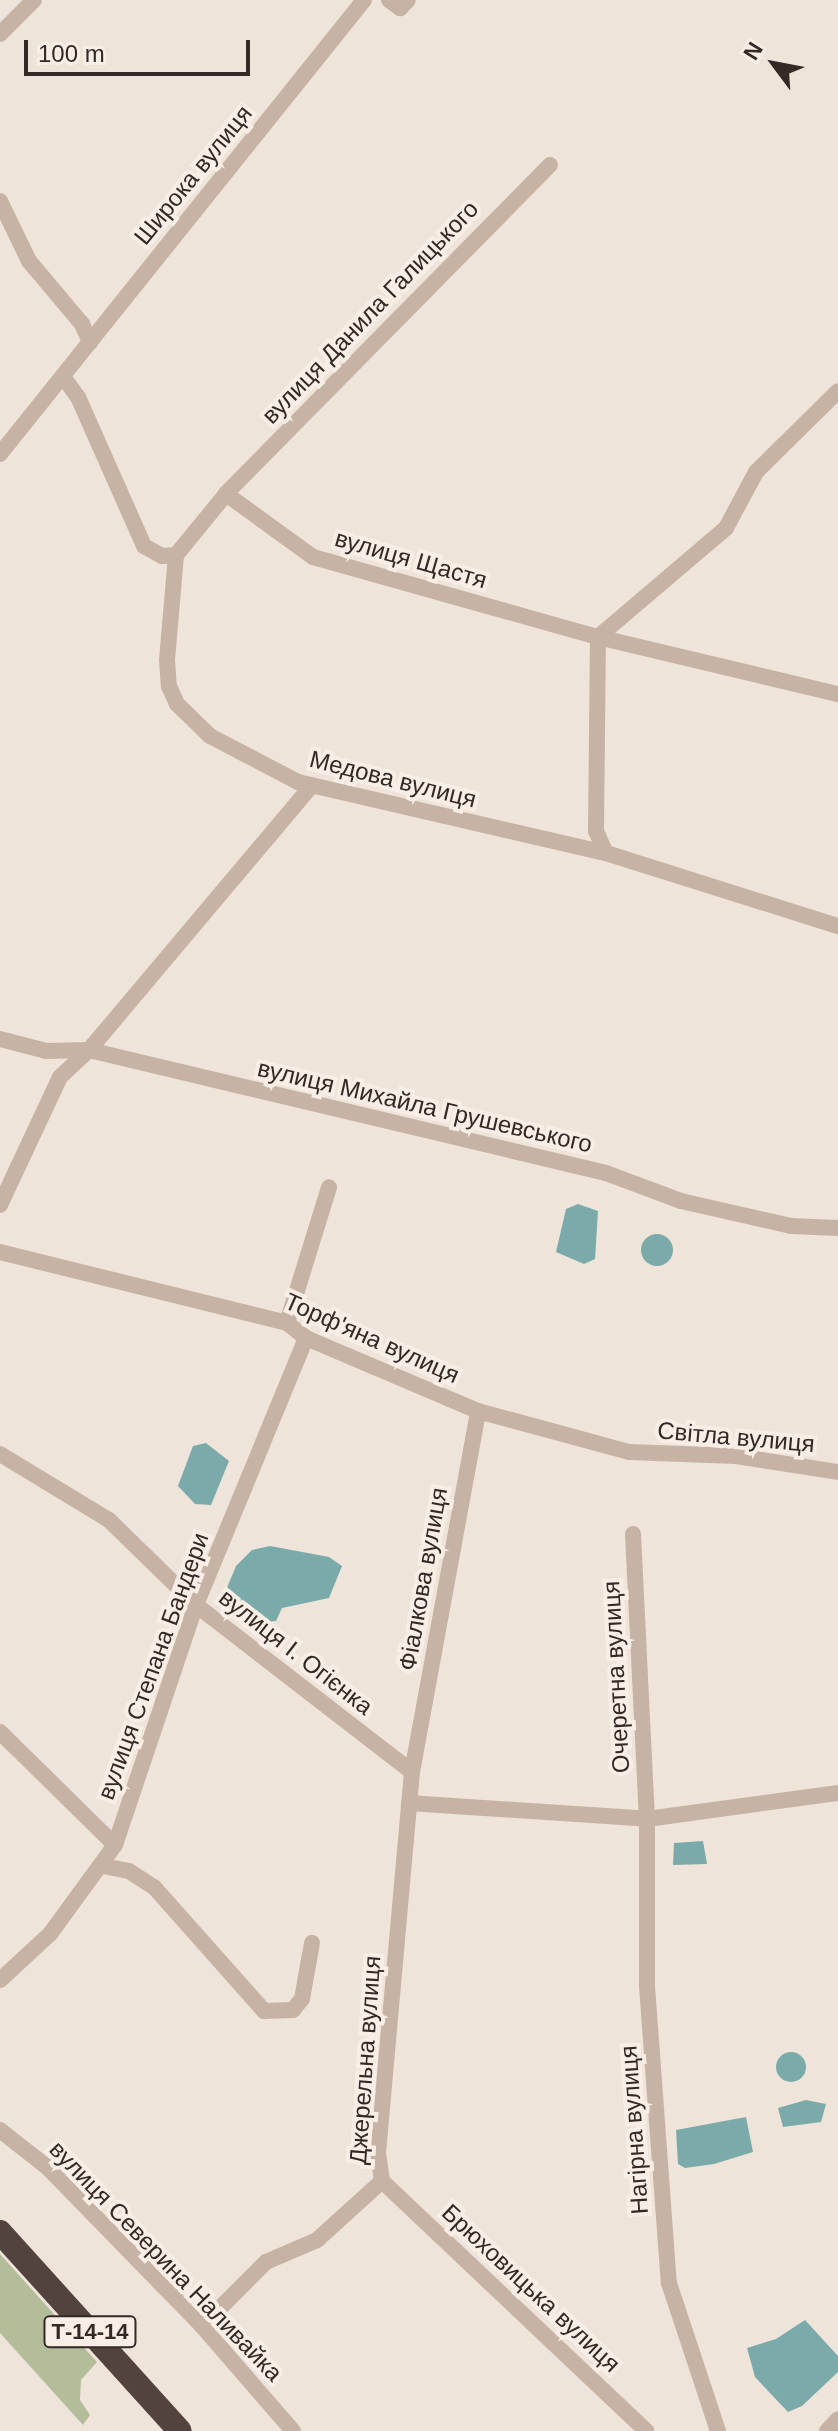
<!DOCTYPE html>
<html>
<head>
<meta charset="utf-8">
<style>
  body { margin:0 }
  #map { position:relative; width:838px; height:2431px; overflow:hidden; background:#efe4d9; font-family:Helvetica,sans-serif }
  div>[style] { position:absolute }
  .green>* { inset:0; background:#b3bd9a }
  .water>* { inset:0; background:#7aabaa }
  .round { border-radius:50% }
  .street>* { height:16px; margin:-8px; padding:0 8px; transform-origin:8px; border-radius:8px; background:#c6b3a6 }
  .highway>* { height:24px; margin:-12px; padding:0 12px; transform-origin:12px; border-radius:12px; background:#53433e }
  span { translate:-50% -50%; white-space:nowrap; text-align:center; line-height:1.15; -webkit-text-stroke:8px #f8eee5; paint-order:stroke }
  .shield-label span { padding:2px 6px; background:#f8eee5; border:2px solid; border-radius:6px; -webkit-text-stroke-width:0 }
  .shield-label { font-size:22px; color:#332a26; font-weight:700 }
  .street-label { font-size:24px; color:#332a26 }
  .north { position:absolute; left:734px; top:24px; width:80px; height:80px; -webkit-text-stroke:6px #f8eee5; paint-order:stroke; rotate:302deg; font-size:22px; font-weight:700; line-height:32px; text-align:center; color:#332a26 }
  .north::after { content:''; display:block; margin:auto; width:28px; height:36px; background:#332a26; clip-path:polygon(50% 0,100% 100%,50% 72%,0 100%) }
  .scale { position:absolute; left:24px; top:40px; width:226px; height:36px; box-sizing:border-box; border:4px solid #332a26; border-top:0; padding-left:10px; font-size:24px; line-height:28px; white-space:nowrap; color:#332a26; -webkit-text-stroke:6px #f8eee5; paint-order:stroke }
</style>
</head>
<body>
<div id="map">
  <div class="green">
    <div style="clip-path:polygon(0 2254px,97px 2362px,81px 2380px,80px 2400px,90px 2415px,83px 2425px,0 2333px)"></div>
  </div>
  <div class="water">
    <div style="clip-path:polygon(578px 1204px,598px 1211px,595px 1259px,584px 1264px,556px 1252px,566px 1209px)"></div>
    <div class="round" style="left:641px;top:1234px;width:32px;height:32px"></div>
    <div style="clip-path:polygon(206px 1443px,229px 1461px,211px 1505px,195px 1504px,178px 1486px,193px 1446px)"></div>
    <div style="clip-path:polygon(270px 1546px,329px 1557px,342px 1566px,329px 1598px,282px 1608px,276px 1621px,262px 1622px,226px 1606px,224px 1595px,236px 1566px,252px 1550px)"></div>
    <div style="clip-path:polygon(703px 1841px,707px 1864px,673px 1865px,674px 1843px)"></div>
    <div class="round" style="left:776px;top:2052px;width:30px;height:30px"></div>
    <div style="clip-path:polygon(806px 2100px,826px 2104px,821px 2122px,783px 2127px,778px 2108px)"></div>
    <div style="clip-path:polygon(746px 2117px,753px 2152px,714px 2164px,685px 2168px,678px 2164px,676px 2130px)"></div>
    <div style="clip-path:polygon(805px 2320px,838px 2356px,838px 2372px,802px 2406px,788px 2412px,755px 2377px,747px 2348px,776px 2339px)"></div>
  </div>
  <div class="street">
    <div style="left:389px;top:0;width:14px;rotate:36deg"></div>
    <div style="left:400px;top:8px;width:11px;rotate:-45deg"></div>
    <div style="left:0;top:34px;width:48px;rotate:-45deg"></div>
    <div style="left:550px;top:165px;width:462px;rotate:134.6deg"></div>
    <div style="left:226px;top:494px;width:79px;rotate:129.3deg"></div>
    <div style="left:176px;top:555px;width:105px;rotate:94.9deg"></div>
    <div style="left:167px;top:660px;width:26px;rotate:86deg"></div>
    <div style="left:169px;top:686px;width:20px;rotate:66deg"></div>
    <div style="left:177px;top:704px;width:46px;rotate:44.1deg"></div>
    <div style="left:210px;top:736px;width:99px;rotate:27.6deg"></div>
    <div style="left:298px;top:782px;width:316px;rotate:13deg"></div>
    <div style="left:606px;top:853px;width:243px;rotate:17.5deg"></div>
    <div style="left:0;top:201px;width:67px;rotate:64.2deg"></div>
    <div style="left:29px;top:261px;width:82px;rotate:49.9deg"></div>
    <div style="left:82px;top:324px;width:20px;rotate:66deg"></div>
    <div style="left:64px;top:378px;width:24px;rotate:54deg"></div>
    <div style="left:78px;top:397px;width:163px;rotate:66.1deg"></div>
    <div style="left:144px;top:546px;width:21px;rotate:29deg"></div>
    <div style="left:162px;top:556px;width:14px;rotate:-4deg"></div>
    <div style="left:0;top:454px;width:582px;rotate:-51.28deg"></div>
    <div style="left:226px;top:494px;width:107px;rotate:35.9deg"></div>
    <div style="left:313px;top:557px;width:296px;rotate:15.7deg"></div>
    <div style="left:598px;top:637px;width:247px;rotate:13.4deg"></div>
    <div style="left:598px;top:637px;width:168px;rotate:-40.4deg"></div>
    <div style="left:726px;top:528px;width:64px;rotate:-61.8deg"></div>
    <div style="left:756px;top:472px;width:115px;rotate:-44.6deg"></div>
    <div style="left:598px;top:637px;width:194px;rotate:90.6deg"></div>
    <div style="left:596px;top:831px;width:24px;rotate:66deg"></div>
    <div style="left:0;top:1039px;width:48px;rotate:14.6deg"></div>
    <div style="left:46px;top:1051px;width:43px;rotate:-1.3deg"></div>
    <div style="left:89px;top:1050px;width:531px;rotate:13.38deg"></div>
    <div style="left:606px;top:1173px;width:80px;rotate:20.5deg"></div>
    <div style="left:681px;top:1201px;width:113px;rotate:12.8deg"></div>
    <div style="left:791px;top:1226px;width:47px;rotate:2.4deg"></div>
    <div style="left:0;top:1205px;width:141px;rotate:-64.9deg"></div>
    <div style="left:60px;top:1077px;width:40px;rotate:-43deg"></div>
    <div style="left:89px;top:1050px;width:345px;rotate:-49.9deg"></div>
    <div style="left:0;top:1252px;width:296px;rotate:13.9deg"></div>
    <div style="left:287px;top:1323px;width:24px;rotate:38deg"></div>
    <div style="left:306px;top:1338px;width:187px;rotate:23deg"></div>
    <div style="left:478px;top:1411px;width:156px;rotate:15.2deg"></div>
    <div style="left:629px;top:1452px;width:107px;rotate:2.1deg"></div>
    <div style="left:736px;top:1456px;width:103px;rotate:8.9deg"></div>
    <div style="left:287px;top:1323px;width:142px;rotate:-72.8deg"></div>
    <div style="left:0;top:1454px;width:127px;rotate:31.2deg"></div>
    <div style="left:109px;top:1520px;width:122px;rotate:44.3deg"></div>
    <div style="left:196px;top:1605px;width:273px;rotate:37.7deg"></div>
    <div style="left:633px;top:1534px;width:285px;rotate:87.2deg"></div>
    <div style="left:647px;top:1819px;width:167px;rotate:90deg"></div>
    <div style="left:647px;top:1986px;width:298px;rotate:85.8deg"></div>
    <div style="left:669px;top:2283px;width:156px;rotate:71.7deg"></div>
    <div style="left:0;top:1732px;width:161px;rotate:44.5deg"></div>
    <div style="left:409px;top:1803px;width:239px;rotate:3.8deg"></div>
    <div style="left:647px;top:1819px;width:193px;rotate:-7.8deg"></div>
    <div style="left:103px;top:1866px;width:26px;rotate:11deg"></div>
    <div style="left:129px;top:1871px;width:30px;rotate:33deg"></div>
    <div style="left:154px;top:1887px;width:166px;rotate:48.4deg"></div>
    <div style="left:264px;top:2011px;width:29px;rotate:-2deg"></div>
    <div style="left:293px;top:2010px;width:14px;rotate:-51deg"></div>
    <div style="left:302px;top:1999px;width:57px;rotate:-79.9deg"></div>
    <div style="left:0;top:1980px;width:68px;rotate:-42.6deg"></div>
    <div style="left:50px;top:1934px;width:110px;rotate:-53.9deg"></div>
    <div style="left:115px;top:1845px;width:253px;rotate:-71.4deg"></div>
    <div style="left:196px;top:1605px;width:289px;rotate:-67.6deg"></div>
    <div style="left:0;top:2130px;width:60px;rotate:38.2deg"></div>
    <div style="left:47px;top:2167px;width:222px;rotate:45.7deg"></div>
    <div style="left:202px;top:2326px;width:139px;rotate:49.1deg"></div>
    <div style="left:382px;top:2181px;width:28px;rotate:-98deg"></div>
    <div style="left:378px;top:2153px;width:383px;rotate:-84.9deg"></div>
    <div style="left:412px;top:1772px;width:367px;rotate:-79.6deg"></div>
    <div style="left:382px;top:2181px;width:364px;rotate:43.4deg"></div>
    <div style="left:202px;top:2326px;width:91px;rotate:-45deg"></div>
    <div style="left:266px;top:2262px;width:56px;rotate:-23.3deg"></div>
    <div style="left:317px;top:2240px;width:88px;rotate:-42.2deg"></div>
    <div style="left:827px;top:2431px;width:16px;rotate:-47deg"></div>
  </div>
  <div class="highway">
    <div style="left:0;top:2232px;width:268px;rotate:47.9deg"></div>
  </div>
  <div class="shield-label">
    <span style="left:90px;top:2332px">Т-14-14</span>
  </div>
  <div class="street-label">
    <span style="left:193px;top:175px;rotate:-51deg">Широка вулиця</span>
    <span style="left:370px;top:312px;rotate:-46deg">вулиця Данила Галицького</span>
    <span style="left:411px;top:559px;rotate:16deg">вулиця Щастя</span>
    <span style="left:393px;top:779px;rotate:14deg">Медова вулиця</span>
    <span style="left:425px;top:1106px;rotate:13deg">вулиця Михайла Грушевського</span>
    <span style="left:372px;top:1338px;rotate:24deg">Торф'яна вулиця</span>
    <span style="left:736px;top:1437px;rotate:5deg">Світла вулиця</span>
    <span style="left:423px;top:1579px;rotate:-80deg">Фіалкова вулиця</span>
    <span style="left:296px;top:1652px;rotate:38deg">вулиця І. Огієнка</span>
    <span style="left:153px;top:1666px;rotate:-70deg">вулиця Степана Бандери</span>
    <span style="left:616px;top:1677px;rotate:-93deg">Очеретна вулиця</span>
    <span style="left:365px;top:2060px;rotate:-86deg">Джерельна вулиця</span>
    <span style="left:634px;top:2130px;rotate:-94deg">Нагірна вулиця</span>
    <span style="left:166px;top:2261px;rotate:46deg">вулиця Северина Наливайка</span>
    <span style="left:531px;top:2288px;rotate:43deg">Брюховицька вулиця</span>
  </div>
  <div class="north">N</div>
  <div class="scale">100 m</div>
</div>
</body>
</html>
